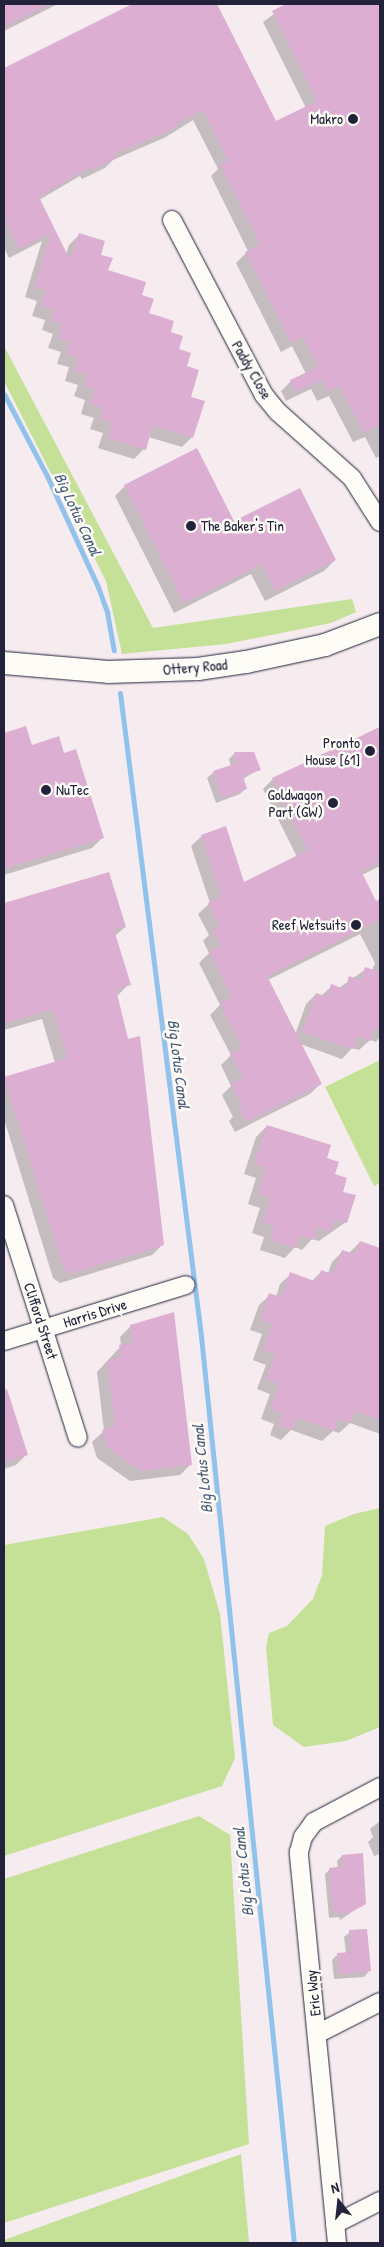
<!DOCTYPE html>
<html>
<head>
<meta charset="utf-8">
<style>
  body { margin:0 }
  #map { position:relative; width:384px; height:2247px; overflow:hidden; background:#f6ecef; font-family:"Patrick Hand",sans-serif }
  div>[style] { position:absolute }
  .green>* { inset:0; background:#c5e097 }
  .shadow>* { inset:0; background:#0003 }
  .stream>* { height:5px; margin:-2.5px; padding:0 2.5px; transform-origin:2.5px; border-radius:2.5px; background:#90c2ec }
  .building>* { inset:0; background:#dcaed1 }
  .roads { filter:drop-shadow(0 0 1px #22223b) drop-shadow(0 0 1px #22223b) }
  .minor>* { height:18px; margin:-9px; padding:0 9px; transform-origin:9px; border-radius:9px; background:#fdfcf7 }
  .tertiary>* { height:22px; margin:-11px; padding:0 11px; transform-origin:11px; border-radius:11px; background:#fdfcf7 }
  .dots>* { width:14px; height:14px; translate:-50% -50%; box-sizing:border-box; border:2px solid #fdfcf7; border-radius:50% }
  span { translate:-50% -50%; white-space:nowrap; text-align:center; line-height:1.15; -webkit-text-stroke:5px #fdfcf7; paint-order:stroke }
  .poi-label { font-size:15px; color:#22223b }
  .right { translate:-100% -50%; text-align:right }
  .left { translate:0 -50%; text-align:left }
  .street-label { font-size:15px; color:#22223b }
  .water-label { font-size:16px; color:#485a79; font-style:italic }
  .frame { position:absolute; inset:0; border:5px solid #22223b; pointer-events:none }
  .north { position:absolute; left:314px; top:2177px; width:50px; height:50px; -webkit-text-stroke:4px #fdfcf7; paint-order:stroke; rotate:344deg; font-size:14px; font-weight:700; line-height:20px; text-align:center; color:#22223b }
  .north::after { content:''; display:block; margin:auto; width:18px; height:22px; background:#22223b; clip-path:polygon(50% 0,100% 100%,50% 72%,0 100%) }
</style>
</head>
<body>
<div id="map">
  <div class="green">
    <div style="clip-path:polygon(4px 346px,153px 628px,352px 599px,356px 612px,331px 623px,226px 644px,122px 654px,106px 581px,4px 381px)"></div>
    <div style="clip-path:polygon(380px 1060px,380px 1183px,374px 1186px,325px 1087px)"></div>
    <div style="clip-path:polygon(380px 1508px,380px 1727px,346px 1741px,304px 1747px,273px 1725px,266px 1647px,269px 1633px,287px 1626px,313px 1599px,322px 1575px,325px 1526px,354px 1514px)"></div>
    <div style="clip-path:polygon(163px 1517px,188px 1534px,204px 1559px,220px 1614px,235px 1758px,222px 1786px,4px 1856px,4px 1545px)"></div>
    <div style="clip-path:polygon(199px 1816px,230px 1835px,249px 2144px,4px 2223px,4px 1879px)"></div>
    <div style="clip-path:polygon(241px 2154px,249px 2243px,4px 2243px,4px 2240px)"></div>
  </div>
  <div class="shadow">
    <div style="clip-path:polygon(4px 4px,58px 4px,4px 31px)"></div>
    <div style="clip-path:polygon(134px 4px,215px 4px,275px 123px,306px 108px,263px 22px,288px 4px,380px 4px,380px 456px,376px 458px,365px 437px,353px 442px,329px 396px,317px 401px,311px 389px,286px 401px,281px 391px,291px 381px,306px 374px,292px 346px,281px 352px,236px 263px,248px 251px,211px 176px,218px 169px,193px 120px,166px 137px,113px 160px,105px 168px,82px 179px,80px 176px,39px 200px,66px 254px,69px 245px,79px 235px,99px 255px,107px 271px,140px 296px,148px 314px,170px 333px,185px 367px,192px 437px,182px 447px,148px 437px,144px 449px,134px 459px,98px 448px,103px 433px,90px 429px,94px 418px,81px 414px,85px 400px,74px 396px,78px 385px,65px 381px,69px 367px,57px 364px,61px 352px,48px 348px,53px 334px,42px 330px,45px 320px,32px 316px,37px 301px,25px 297px,42px 241px,9px 258px,4px 248px,4px 69px)"></div>
    <div style="clip-path:polygon(125px 486px,233px 522px,335px 560px,324px 571px,265px 601px,251px 574px,174px 613px,115px 496px)"></div>
    <div style="clip-path:polygon(evenodd,380px 727px,380px 866px,362px 875px,376px 903px,380px 901px,380px 1037px,376px 1042px,370px 1040px,359px 1050px,352px 1048px,342px 1059px,300px 1044px,320px 1084px,310px 1094px,235px 1132px,229px 1121px,233px 1117px,222px 1095px,231px 1086px,221px 1065px,231px 1055px,210px 1015px,220px 1005px,199px 963px,209px 953px,203px 941px,209px 935px,198px 914px,210px 903px,191px 846px,202px 836px,244px 884px,297px 857px,263px 789px,273px 779px,380px 727px,360px 934px,375px 963px,372px 971px,366px 969px,339px 988px,332px 986px,321px 996px,316px 994px,306px 1004px,295px 1035px,268px 980px,360px 934px)"></div>
    <div style="clip-path:polygon(25px 728px,31px 746px,63px 754px,102px 838px,92px 848px,4px 875px,4px 734px)"></div>
    <div style="clip-path:polygon(254px 753px,259px 769px,243px 779px,246px 788px,240px 794px,216px 803px,207px 778px,213px 773px,231px 767px,229px 759px,234px 754px)"></div>
    <div style="clip-path:polygon(108px 873px,125px 927px,115px 936px,129px 984px,117px 996px,163px 1244px,152px 1255px,60px 1283px,53px 1278px,4px 1119px,4px 1080px,55px 1063px,42px 1019px,4px 1030px,4px 904px)"></div>
    <div style="clip-path:polygon(267px 1126px,325px 1159px,342px 1192px,346px 1222px,319px 1241px,312px 1239px,302px 1250px,295px 1247px,285px 1258px,260px 1250px,264px 1237px,252px 1233px,260px 1208px,248px 1204px,256px 1178px,244px 1174px,256px 1137px)"></div>
    <div style="clip-path:polygon(360px 1242px,380px 1249px,375px 1276px,380px 1278px,380px 1434px,350px 1423px,339px 1433px,333px 1431px,322px 1441px,291px 1430px,281px 1440px,270px 1435px,274px 1424px,261px 1419px,270px 1394px,257px 1389px,266px 1365px,253px 1360px,262px 1334px,250px 1330px,259px 1305px,270px 1295px,276px 1297px,280px 1284px,291px 1274px,312px 1281px,322px 1271px,328px 1273px,332px 1262px,343px 1251px,349px 1253px)"></div>
    <div style="clip-path:polygon(131px 1326px,191px 1464px,180px 1475px,130px 1481px,97px 1458px,92px 1442px,104px 1431px,97px 1372px,121px 1346px,120px 1337px)"></div>
    <div style="clip-path:polygon(8px 1396px,26px 1455px,16px 1465px,4px 1469px,4px 1397px)"></div>
    <div style="clip-path:polygon(380px 1821px,380px 1854px,374px 1856px,368px 1842px,373px 1837px,370px 1829px)"></div>
    <div style="clip-path:polygon(342px 1856px,365px 1903px,340px 1920px,339px 1917px,329px 1918px,325px 1874px,330px 1869px,338px 1868px,337px 1861px)"></div>
    <div style="clip-path:polygon(350px 1932px,369px 1971px,364px 1977px,334px 1979px,332px 1960px,338px 1954px,346px 1953px,344px 1937px)"></div>
  </div>
  <div class="stream">
    <div style="left:4px;top:394px;width:93px;rotate:62.3deg"></div>
    <div style="left:47px;top:476px;width:122px;rotate:65.3deg"></div>
    <div style="left:98px;top:587px;width:27px;rotate:70deg"></div>
    <div style="left:107px;top:612px;width:39px;rotate:80deg"></div>
    <div style="left:120px;top:693px;width:648px;rotate:82.82deg"></div>
    <div style="left:201px;top:1336px;width:912px;rotate:84.15deg"></div>
  </div>
  <div class="building">
    <div style="clip-path:polygon(4px 4px,50px 4px,4px 27px)"></div>
    <div style="clip-path:polygon(132px 4px,217px 4px,276px 121px,317px 101px,272px 11px,286px 4px,380px 4px,380px 425px,364px 433px,339px 386px,328px 392px,322px 380px,296px 392px,290px 380px,318px 367px,303px 337px,291px 343px,245px 252px,260px 244px,220px 165px,228px 161px,203px 110px,176px 124px,178px 127px,115px 154px,117px 158px,92px 170px,90px 167px,39px 197px,70px 260px,79px 233px,105px 241px,101px 255px,113px 258px,108px 270px,146px 282px,142px 295px,154px 299px,149px 313px,174px 321px,171px 332px,183px 336px,179px 349px,191px 353px,187px 366px,199px 370px,191px 397px,205px 401px,193px 438px,153px 425px,146px 450px,108px 438px,112px 423px,100px 419px,103px 408px,90px 404px,95px 390px,84px 386px,87px 375px,74px 371px,78px 357px,66px 354px,70px 342px,58px 338px,62px 324px,51px 320px,54px 310px,41px 306px,46px 291px,34px 287px,51px 233px,19px 249px,4px 218px,4px 68px)"></div>
    <div style="clip-path:polygon(197px 448px,234px 521px,300px 488px,336px 560px,275px 591px,262px 564px,184px 603px,124px 485px)"></div>
    <div style="clip-path:polygon(26px 726px,32px 745px,59px 736px,64px 753px,76px 749px,104px 838px,4px 869px,4px 733px)"></div>
    <div style="clip-path:polygon(380px 727px,380px 862px,361px 871px,376px 901px,380px 899px,380px 920px,267px 976px,322px 1084px,246px 1122px,239px 1109px,243px 1107px,231px 1084px,243px 1078px,230px 1054px,242px 1048px,220px 1003px,232px 997px,209px 952px,221px 946px,213px 930px,220px 926px,208px 903px,221px 896px,201px 835px,226px 826px,244px 882px,308px 850px,272px 778px)"></div>
    <div style="clip-path:polygon(234px 752px,254px 752px,261px 770px,243px 776px,247px 789px,222px 798px,213px 771px,237px 763px)"></div>
    <div style="clip-path:polygon(109px 872px,126px 927px,114px 930px,131px 985px,116px 989px,128px 1039px,140px 1036px,164px 1245px,71px 1274px,63px 1268px,4px 1077px,67px 1058px,53px 1009px,4px 1024px,4px 903px)"></div>
    <div style="clip-path:polygon(365px 967px,380px 972px,380px 1030px,375px 1028px,370px 1041px,358px 1036px,353px 1049px,302px 1032px,316px 993px,327px 997px,331px 984px,345px 989px,349px 976px,361px 980px)"></div>
    <div style="clip-path:polygon(267px 1125px,331px 1145px,327px 1158px,339px 1162px,335px 1174px,347px 1178px,343px 1192px,356px 1195px,347px 1223px,335px 1219px,331px 1232px,318px 1227px,314px 1240px,300px 1235px,296px 1248px,270px 1240px,274px 1226px,262px 1223px,270px 1198px,258px 1194px,266px 1168px,254px 1164px)"></div>
    <div style="clip-path:polygon(360px 1241px,380px 1248px,380px 1420px,355px 1411px,351px 1423px,338px 1419px,334px 1431px,297px 1418px,292px 1430px,279px 1425px,283px 1413px,270px 1409px,279px 1384px,266px 1379px,275px 1354px,263px 1350px,272px 1324px,260px 1320px,269px 1293px,281px 1297px,290px 1272px,317px 1282px,321px 1270px,333px 1274px,342px 1250px,355px 1254px)"></div>
    <div style="clip-path:polygon(174px 1312px,192px 1465px,141px 1471px,108px 1448px,102px 1430px,115px 1426px,107px 1361px,121px 1356px,119px 1345px,132px 1343px,130px 1325px)"></div>
    <div style="clip-path:polygon(7px 1389px,28px 1455px,4px 1462px,4px 1390px)"></div>
    <div style="clip-path:polygon(363px 1853px,366px 1904px,344px 1916px,344px 1912px,333px 1913px,329px 1868px,343px 1866px,342px 1855px)"></div>
    <div style="clip-path:polygon(367px 1929px,371px 1971px,339px 1974px,337px 1953px,351px 1952px,349px 1930px)"></div>
  </div>
  <div class="roads">
    <div class="minor">
      <div style="left:172px;top:220px;width:198px;rotate:62.3deg"></div>
      <div style="left:264px;top:395px;width:22px;rotate:51deg"></div>
      <div style="left:278px;top:412px;width:99px;rotate:41.7deg"></div>
      <div style="left:352px;top:478px;width:52px;rotate:57.5deg"></div>
      <div style="left:4px;top:1205px;width:244px;rotate:72.4deg"></div>
      <div style="left:4px;top:1341px;width:190px;rotate:-17.1deg"></div>
      <div style="left:317px;top:2034px;width:71px;rotate:-26.9deg"></div>
      <div style="left:335px;top:2224px;width:51px;rotate:-27.1deg"></div>
      <div style="left:337px;top:2243px;width:393px;rotate:-95.6deg"></div>
      <div style="left:299px;top:1852px;width:16px;rotate:-75deg"></div>
      <div style="left:303px;top:1837px;width:19px;rotate:-54deg"></div>
      <div style="left:314px;top:1822px;width:75px;rotate:-27.9deg"></div>
    </div>
    <div class="tertiary">
      <div style="left:4px;top:663px;width:104px;rotate:4.9deg"></div>
      <div style="left:108px;top:672px;width:90px;rotate:-1.9deg"></div>
      <div style="left:198px;top:669px;width:49px;rotate:-8.3deg"></div>
      <div style="left:246px;top:662px;width:81px;rotate:-12.1deg"></div>
      <div style="left:325px;top:645px;width:59px;rotate:-20.9deg"></div>
    </div>
  </div>
  <div class="dots">
    <div style="left:353px;top:119px;background:#22223b"></div>
    <div style="left:191px;top:526px;background:#22223b"></div>
    <div style="left:370px;top:751px;background:#22223b"></div>
    <div style="left:46px;top:790px;background:#22223b"></div>
    <div style="left:333px;top:803px;background:#22223b"></div>
    <div style="left:356px;top:925px;background:#22223b"></div>
  </div>
  <div class="poi-label">
    <span class="right" style="left:343px;top:119px">Makro</span>
    <span class="left" style="left:201px;top:526px">The Baker's Tin</span>
    <span class="right" style="left:360px;top:751px">Pronto<br>House [61]</span>
    <span class="left" style="left:56px;top:790px">NuTec</span>
    <span class="right" style="left:323px;top:803px">Goldwagon<br>Part (GW)</span>
    <span class="right" style="left:346px;top:925px">Reef Wetsuits</span>
  </div>
  <div class="street-label">
    <span style="left:252px;top:370px;rotate:60deg">Paddy Close</span>
    <span style="left:195px;top:667px;rotate:-5deg">Ottery Road</span>
    <span style="left:95px;top:1313px;rotate:-17deg">Harris Drive</span>
    <span style="left:41px;top:1321px;rotate:72deg">Clifford Street</span>
    <span style="left:313px;top:1993px;rotate:-96deg">Eric Way</span>
  </div>
  <div class="water-label">
    <span style="left:78px;top:514px;rotate:65deg">Big Lotus Canal</span>
    <span style="left:179px;top:1064px;rotate:83deg">Big Lotus Canal</span>
    <span style="left:202px;top:1469px;rotate:-96deg">Big Lotus Canal</span>
    <span style="left:243px;top:1872px;rotate:-96deg">Big Lotus Canal</span>
  </div>
  <div class="frame"></div>
  <div class="north">N</div>
</div>
</body>
</html>
